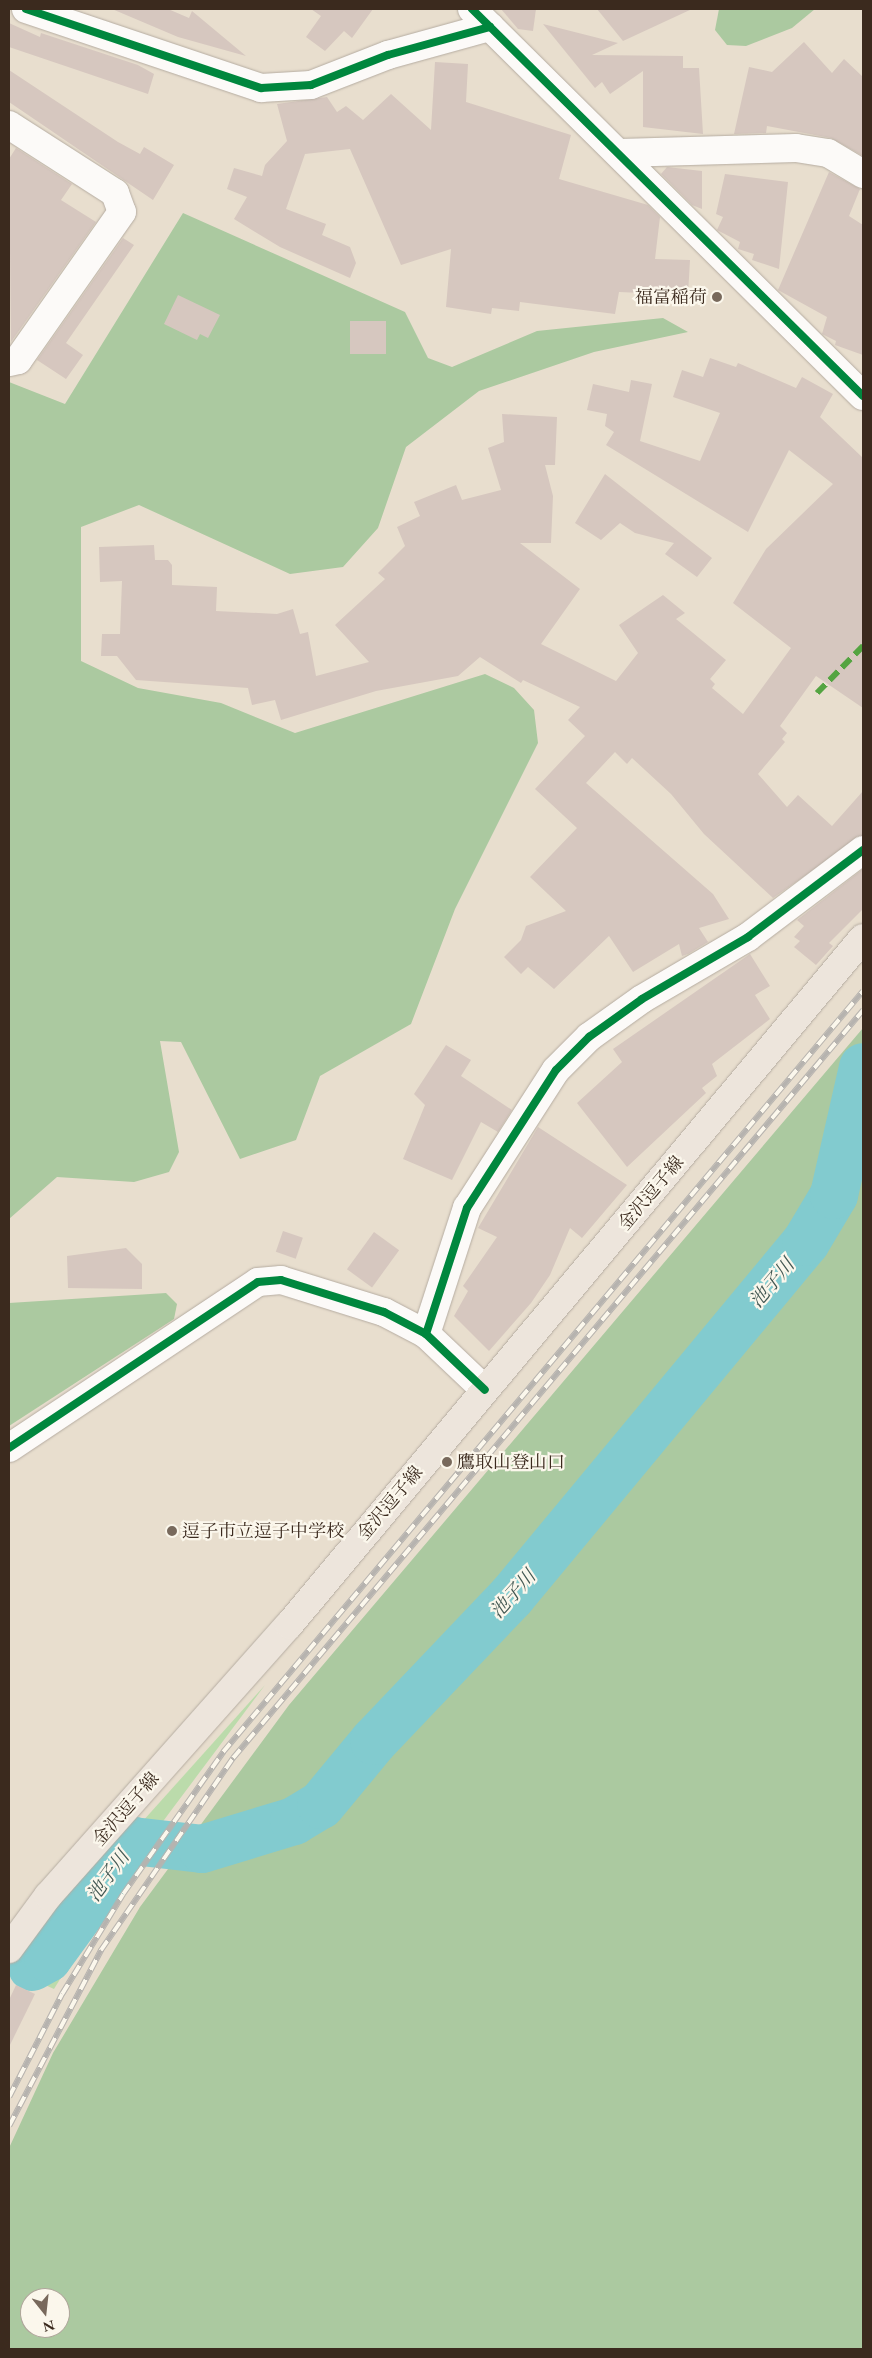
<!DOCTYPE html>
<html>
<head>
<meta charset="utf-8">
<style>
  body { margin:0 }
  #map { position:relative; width:872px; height:2358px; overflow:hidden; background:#e8dece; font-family:"EB Garamond","Noto Serif JP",serif }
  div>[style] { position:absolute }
  .green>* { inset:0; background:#bbdbab }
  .forest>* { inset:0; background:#abc9a0 }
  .river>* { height:48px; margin:-24px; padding:0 24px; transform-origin:24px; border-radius:24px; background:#82cbcf }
  .building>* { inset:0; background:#d6c7bf; transform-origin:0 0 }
  .roads { filter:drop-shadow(0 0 1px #b5aca1) drop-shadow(0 0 1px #b5aca1) }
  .minor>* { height:28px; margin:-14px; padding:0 14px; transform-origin:14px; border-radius:14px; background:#fcfaf8 }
  .major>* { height:28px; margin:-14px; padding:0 14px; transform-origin:14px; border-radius:14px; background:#ede5dc }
  .rail>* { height:5.5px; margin-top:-2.75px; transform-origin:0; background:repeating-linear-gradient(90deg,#fbf7ec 0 11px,#b6b3af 0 22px); box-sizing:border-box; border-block:1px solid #b6b3af }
  .quiet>* { height:6px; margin-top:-3px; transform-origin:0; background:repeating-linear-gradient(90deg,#54a441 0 12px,transparent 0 18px) }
  .cycleway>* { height:8px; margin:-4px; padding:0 4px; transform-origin:4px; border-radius:4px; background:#00873e }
  .dots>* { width:14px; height:14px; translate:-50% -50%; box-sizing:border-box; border:2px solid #fbf7ec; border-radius:50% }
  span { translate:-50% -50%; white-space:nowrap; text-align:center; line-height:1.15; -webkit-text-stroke:4.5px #fbf7ec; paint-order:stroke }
  .poi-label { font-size:18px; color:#3b2a1e }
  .right { translate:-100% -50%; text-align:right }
  .left { translate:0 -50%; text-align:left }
  .street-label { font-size:18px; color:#3b2a1e }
  .water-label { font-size:19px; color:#435853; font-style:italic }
  .frame { position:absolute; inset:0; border:10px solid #3b2a1e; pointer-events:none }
  .north { position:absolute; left:20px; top:2288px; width:50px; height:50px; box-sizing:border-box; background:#fbf7ec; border:1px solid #aea59a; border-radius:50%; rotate:164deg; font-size:14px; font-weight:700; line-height:20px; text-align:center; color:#3b2a1e }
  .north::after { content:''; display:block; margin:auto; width:18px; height:22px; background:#78695c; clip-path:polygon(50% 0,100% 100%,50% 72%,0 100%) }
</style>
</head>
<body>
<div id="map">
  <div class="green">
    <div style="clip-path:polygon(265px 1685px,158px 1828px,142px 1822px)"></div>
    <div style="clip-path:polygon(121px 1848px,138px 1852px,54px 1989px,21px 1974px,43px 1941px)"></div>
  </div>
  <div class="forest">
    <div style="clip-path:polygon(719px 9px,815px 9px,792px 28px,746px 46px,727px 45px,715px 30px)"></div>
    <div style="clip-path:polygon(183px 213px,405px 312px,428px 358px,452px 367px,537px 331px,663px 318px,688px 332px,594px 352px,479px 391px,406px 447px,378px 528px,343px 567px,290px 574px,139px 505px,81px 527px,81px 661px,138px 688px,221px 703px,295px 733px,485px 674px,514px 688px,534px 710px,538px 743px,455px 909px,411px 1024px,320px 1076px,296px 1140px,240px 1159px,181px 1042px,160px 1041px,179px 1152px,169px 1172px,134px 1182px,57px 1177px,9px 1219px,9px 382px,65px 404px)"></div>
    <div style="clip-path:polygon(evenodd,863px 1028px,863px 2349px,9px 2349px,9px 2148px,53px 2053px,140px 1907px,289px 1705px,863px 1028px,30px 2298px,60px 2298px,60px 2328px,30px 2328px,30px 2298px)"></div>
    <div style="clip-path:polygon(166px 1293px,177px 1304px,174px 1319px,9px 1426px,9px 1303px)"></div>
  </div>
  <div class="river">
    <div style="left:32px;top:1967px;width:18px;rotate:-29deg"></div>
    <div style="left:48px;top:1958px;width:145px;rotate:-54deg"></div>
    <div style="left:133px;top:1841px;width:69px;rotate:6.6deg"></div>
    <div style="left:202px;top:1849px;width:96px;rotate:-16.9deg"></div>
    <div style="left:294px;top:1821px;width:31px;rotate:-31deg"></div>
    <div style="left:321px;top:1805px;width:83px;rotate:-50.4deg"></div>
    <div style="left:374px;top:1741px;width:200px;rotate:-46.4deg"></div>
    <div style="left:512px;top:1596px;width:460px;rotate:-50.3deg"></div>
    <div style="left:806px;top:1242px;width:55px;rotate:-59.2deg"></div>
    <div style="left:834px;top:1195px;width:131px;rotate:-77.2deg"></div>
  </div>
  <div class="building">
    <div style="clip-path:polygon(112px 9px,168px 9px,189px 18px,192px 11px,246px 56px,178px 37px)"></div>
    <div style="clip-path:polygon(311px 9px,373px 9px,352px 38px,344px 31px,325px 51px,306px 37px,321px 16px)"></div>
    <div style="clip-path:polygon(501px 9px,536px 9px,533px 31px,518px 29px)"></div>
    <div style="clip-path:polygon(597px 9px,692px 9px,623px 41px)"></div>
    <div style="clip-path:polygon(9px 23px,40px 37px,41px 33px,138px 65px,154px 74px,148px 94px,9px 47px)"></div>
    <div style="clip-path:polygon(543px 24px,618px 43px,592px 55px,683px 56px,683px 68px,699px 68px,703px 134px,643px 127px,643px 71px,610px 94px,602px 82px,595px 88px)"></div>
    <div style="clip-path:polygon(804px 42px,832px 73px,844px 59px,863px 77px,863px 156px,831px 138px,767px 126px,766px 133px,734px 134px,749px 67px,772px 72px)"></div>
    <div style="clip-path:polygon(435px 62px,468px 64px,466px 102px,571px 135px,559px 179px,648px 205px,660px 217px,655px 259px,690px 260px,688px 295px,619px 292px,615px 314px,520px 302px,519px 311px,492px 308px,491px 314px,446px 307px,451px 249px,401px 265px,350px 149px,305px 154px,286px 209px,326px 224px,322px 235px,350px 247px,356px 263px,350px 278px,280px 247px,234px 219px,247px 197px,227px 189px,234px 168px,262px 176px,265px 165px,287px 141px,277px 104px,327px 97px,337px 112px,346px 106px,363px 120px,391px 94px,431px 130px)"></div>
    <div style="clip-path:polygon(9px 70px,118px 142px,140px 154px,144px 147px,174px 165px,153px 200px,9px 102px)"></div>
    <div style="clip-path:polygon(16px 148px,72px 184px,61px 200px,96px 222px,11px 342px,9px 159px)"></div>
    <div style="clip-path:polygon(667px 167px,702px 171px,702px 209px,692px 205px,661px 174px)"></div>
    <div style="clip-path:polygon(829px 172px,860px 189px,849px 216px,863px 225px,863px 355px,835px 345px,836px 341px,822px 334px,827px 317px,778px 290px)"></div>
    <div style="clip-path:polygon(725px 174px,788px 182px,779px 269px,752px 260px,754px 254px,738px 249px,740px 242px,717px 230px,723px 217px,716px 214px)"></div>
    <div style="clip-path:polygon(123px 238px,134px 245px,66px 343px,83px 355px,66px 379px,37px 360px)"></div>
    <div style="clip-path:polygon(178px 295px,220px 315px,208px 338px,200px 334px,197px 340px,164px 324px)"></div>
    <div style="left:386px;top:321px;width:33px;height:36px;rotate:90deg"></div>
    <div style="clip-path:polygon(710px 358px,736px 367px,738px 363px,796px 388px,802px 377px,833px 394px,820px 417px,863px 458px,863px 708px,816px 676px,780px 726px,787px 733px,782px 739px,785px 742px,758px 774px,787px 807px,798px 795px,832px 826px,863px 791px,863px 835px,773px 898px,704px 834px,671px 794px,632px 758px,627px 764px,615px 752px,586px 783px,713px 894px,729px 919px,699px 928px,708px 942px,688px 954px,682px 956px,679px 944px,633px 972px,609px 936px,554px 989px,528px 967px,521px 974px,504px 957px,521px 940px,526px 926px,566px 911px,530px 877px,577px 828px,535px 789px,585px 736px,568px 720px,580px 707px,523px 680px,521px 683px,480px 657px,458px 676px,376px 691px,281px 720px,275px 700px,252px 705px,248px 688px,136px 680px,117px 656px,101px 656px,102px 634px,120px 634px,122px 581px,100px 582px,99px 547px,154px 545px,155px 560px,168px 560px,172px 565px,172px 585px,217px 587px,216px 611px,277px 614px,293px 609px,300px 634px,308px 632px,316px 676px,369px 662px,335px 625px,385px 579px,378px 573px,405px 546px,397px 527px,420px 516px,414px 502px,456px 485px,462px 500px,501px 490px,488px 448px,504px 442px,502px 414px,557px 417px,555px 465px,545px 465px,553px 496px,551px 543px,520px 543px,580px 589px,541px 644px,616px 681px,638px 653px,619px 625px,663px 595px,685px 613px,676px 619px,726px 660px,710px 679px,715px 684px,712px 688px,743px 714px,791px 648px,733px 603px,766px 549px,833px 484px,789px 450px,748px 532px,606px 445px,614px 432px,605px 426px,607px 414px,587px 410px,593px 384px,629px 392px,631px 380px,652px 384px,640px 441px,700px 461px,720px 413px,673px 397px,682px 370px,703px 377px)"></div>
    <div style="clip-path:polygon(605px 474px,712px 558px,697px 577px,665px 554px,674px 543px,635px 533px,620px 523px,601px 540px,575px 523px)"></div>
    <div style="clip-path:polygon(863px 869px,863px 909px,829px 943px,833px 946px,816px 965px,794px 947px,800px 941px,794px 937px,804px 926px,797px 920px)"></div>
    <div style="clip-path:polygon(750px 954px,770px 986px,755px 995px,770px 1019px,712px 1064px,717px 1076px,702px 1088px,706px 1093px,627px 1167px,577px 1103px,622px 1062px,613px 1049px)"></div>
    <div style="clip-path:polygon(446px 1045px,471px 1060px,461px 1076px,512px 1110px,498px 1132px,481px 1122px,452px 1180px,403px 1159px,425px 1105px,414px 1094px)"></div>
    <div style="clip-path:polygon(538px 1127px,627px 1185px,582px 1238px,570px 1228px,550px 1275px,531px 1303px,489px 1351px,454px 1316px,468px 1291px,463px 1286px,497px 1237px,478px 1228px)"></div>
    <div style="left:283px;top:1231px;width:21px;height:22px;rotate:19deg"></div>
    <div style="left:374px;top:1232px;width:31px;height:46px;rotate:36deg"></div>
    <div style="clip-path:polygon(126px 1248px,142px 1264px,142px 1289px,68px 1288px,67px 1256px)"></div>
    <div style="clip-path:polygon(16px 1985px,35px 1994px,9px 2047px,9px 2000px)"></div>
  </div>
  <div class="roads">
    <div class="minor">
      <div style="left:26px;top:9px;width:248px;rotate:18.6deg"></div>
      <div style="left:261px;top:88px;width:50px;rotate:-3.4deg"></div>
      <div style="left:311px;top:85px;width:83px;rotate:-21.3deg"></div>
      <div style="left:388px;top:55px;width:106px;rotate:-15.4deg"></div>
      <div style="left:472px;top:9px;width:550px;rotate:44.71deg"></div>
      <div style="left:9px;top:125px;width:126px;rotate:32.7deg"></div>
      <div style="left:115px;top:193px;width:20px;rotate:70deg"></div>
      <div style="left:122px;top:212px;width:181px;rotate:125.1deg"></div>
      <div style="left:18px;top:360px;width:9px;rotate:167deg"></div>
      <div style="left:620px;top:153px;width:176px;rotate:-1.6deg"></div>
      <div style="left:796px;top:148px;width:32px;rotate:9deg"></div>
      <div style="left:828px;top:153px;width:41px;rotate:31deg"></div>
      <div style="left:426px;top:1334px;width:133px;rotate:-72deg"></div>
      <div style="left:467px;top:1208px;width:164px;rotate:-57.2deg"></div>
      <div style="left:556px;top:1070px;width:47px;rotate:-45deg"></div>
      <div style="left:589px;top:1037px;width:65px;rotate:-35.6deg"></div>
      <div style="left:642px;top:999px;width:123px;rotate:-30.3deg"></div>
      <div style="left:748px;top:937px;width:144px;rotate:-37.1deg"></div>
      <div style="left:9px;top:1448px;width:299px;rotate:-33.7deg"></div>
      <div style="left:258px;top:1282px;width:23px;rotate:-5deg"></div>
      <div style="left:281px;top:1280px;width:108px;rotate:17.3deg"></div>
      <div style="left:384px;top:1312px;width:47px;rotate:27.6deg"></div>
      <div style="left:426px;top:1334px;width:81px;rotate:43.5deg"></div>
    </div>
    <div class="major">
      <div style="left:9px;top:1949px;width:66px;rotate:-53.7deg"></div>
      <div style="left:48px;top:1896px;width:363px;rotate:-48.4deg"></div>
      <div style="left:289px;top:1625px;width:895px;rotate:-50.12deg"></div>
    </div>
  </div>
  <div class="rail">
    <div style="left:9px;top:2097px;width:116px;rotate:-62.8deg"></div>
    <div style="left:62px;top:1994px;width:117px;rotate:-58.6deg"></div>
    <div style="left:123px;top:1894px;width:174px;rotate:-54.8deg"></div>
    <div style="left:223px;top:1752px;width:994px;rotate:-49.94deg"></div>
    <div style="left:9px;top:2126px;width:199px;rotate:-62.4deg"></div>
    <div style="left:101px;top:1950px;width:233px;rotate:-55.5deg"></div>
    <div style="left:233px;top:1758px;width:978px;rotate:-49.89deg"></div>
  </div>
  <div class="quiet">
    <div style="left:817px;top:693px;width:66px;rotate:-45.6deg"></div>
  </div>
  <div class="cycleway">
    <div style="left:26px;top:9px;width:248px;rotate:18.6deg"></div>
    <div style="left:261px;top:88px;width:50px;rotate:-3.4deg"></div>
    <div style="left:311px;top:85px;width:83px;rotate:-21.3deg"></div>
    <div style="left:388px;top:55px;width:106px;rotate:-15.4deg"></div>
    <div style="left:472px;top:9px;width:550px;rotate:44.71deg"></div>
    <div style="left:426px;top:1334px;width:133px;rotate:-72deg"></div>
    <div style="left:467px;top:1208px;width:164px;rotate:-57.2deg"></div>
    <div style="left:556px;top:1070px;width:47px;rotate:-45deg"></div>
    <div style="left:589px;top:1037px;width:65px;rotate:-35.6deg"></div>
    <div style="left:642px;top:999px;width:123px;rotate:-30.3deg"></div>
    <div style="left:748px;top:937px;width:144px;rotate:-37.1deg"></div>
    <div style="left:9px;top:1448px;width:299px;rotate:-33.7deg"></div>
    <div style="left:258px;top:1282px;width:23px;rotate:-5deg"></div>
    <div style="left:281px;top:1280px;width:108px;rotate:17.3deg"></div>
    <div style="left:384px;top:1312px;width:47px;rotate:27.6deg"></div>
    <div style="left:426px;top:1334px;width:81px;rotate:43.5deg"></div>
  </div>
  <div class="dots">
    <div style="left:717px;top:297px;background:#78695c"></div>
    <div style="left:447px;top:1462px;background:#78695c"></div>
    <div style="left:172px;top:1531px;background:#78695c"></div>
  </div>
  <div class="poi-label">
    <span class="right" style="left:707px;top:297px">福富稲荷</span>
    <span class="left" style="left:457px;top:1462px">鷹取山登山口</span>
    <span class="left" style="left:182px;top:1531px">逗子市立逗子中学校</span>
  </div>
  <div class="street-label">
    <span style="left:651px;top:1193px;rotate:-50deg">金沢逗子線</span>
    <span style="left:390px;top:1503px;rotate:-50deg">金沢逗子線</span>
    <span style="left:126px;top:1809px;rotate:-49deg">金沢逗子線</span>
  </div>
  <div class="water-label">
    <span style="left:772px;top:1283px;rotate:-50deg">池子川</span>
    <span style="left:513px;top:1594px;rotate:-48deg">池子川</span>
    <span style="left:108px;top:1876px;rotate:-54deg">池子川</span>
  </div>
  <div class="frame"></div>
  <div class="north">N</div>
</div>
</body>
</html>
